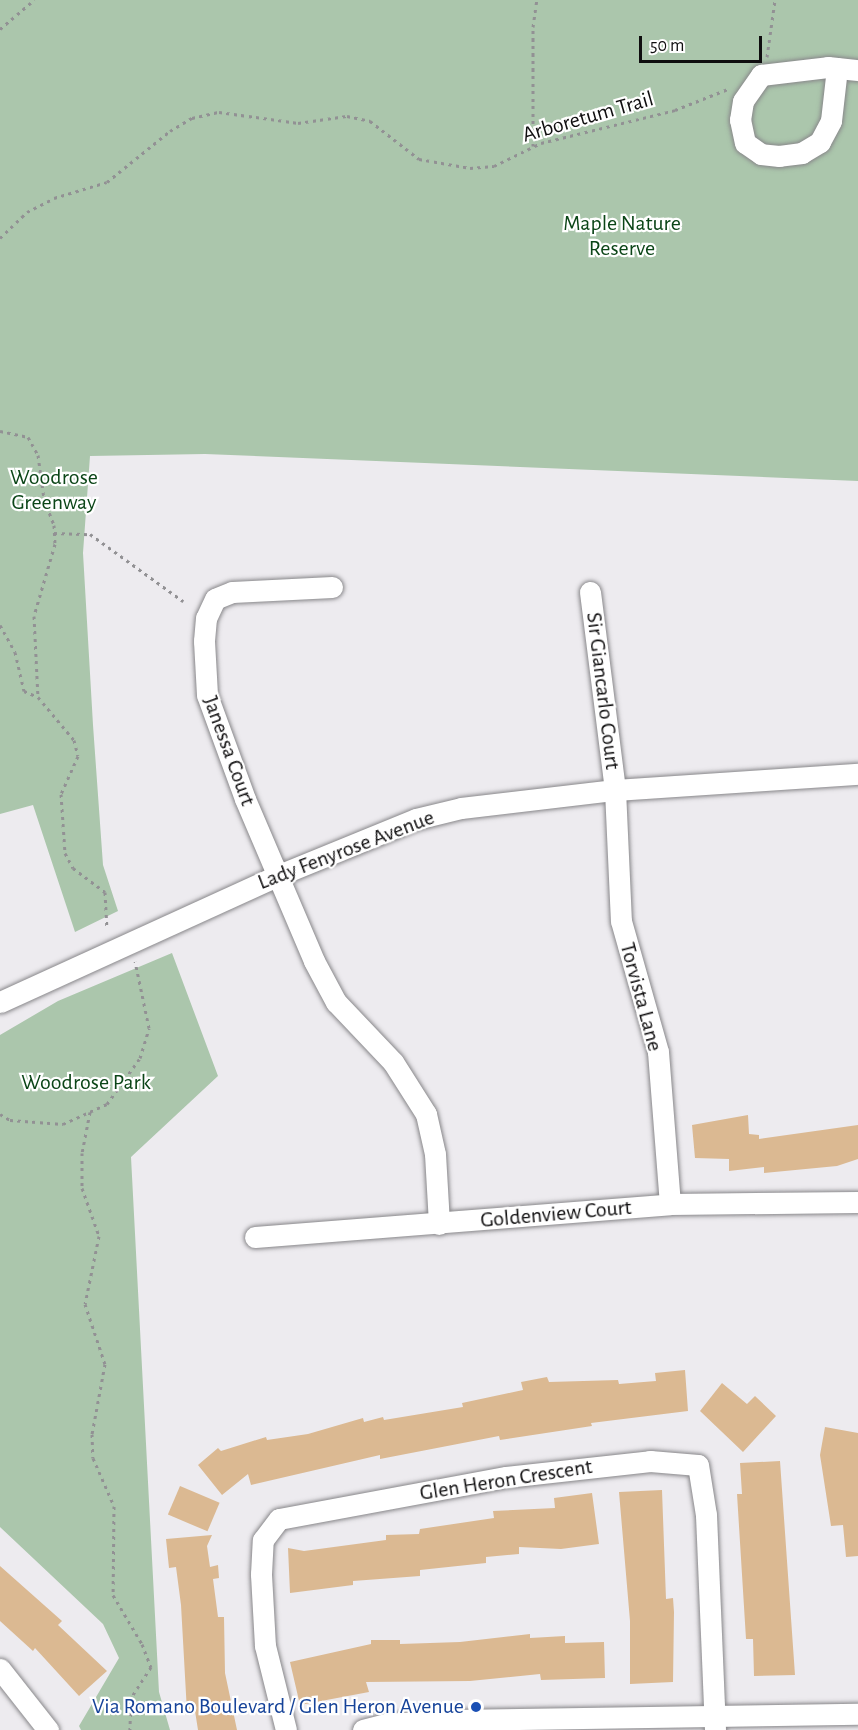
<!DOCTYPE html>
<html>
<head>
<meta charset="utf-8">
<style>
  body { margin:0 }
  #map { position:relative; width:858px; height:1730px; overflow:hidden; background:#edebef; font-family:"Alegreya Sans",sans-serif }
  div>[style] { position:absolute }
  .green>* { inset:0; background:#abc6ac }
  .building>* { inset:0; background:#dbb992; transform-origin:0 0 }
  .path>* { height:3px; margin-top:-1.5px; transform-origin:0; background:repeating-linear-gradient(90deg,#929194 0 3px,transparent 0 7.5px) }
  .roads { filter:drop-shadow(0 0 2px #88878a) drop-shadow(0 0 2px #88878a) }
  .minor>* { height:21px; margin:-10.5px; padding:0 10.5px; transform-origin:10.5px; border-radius:10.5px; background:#fff }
  .dots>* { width:16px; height:16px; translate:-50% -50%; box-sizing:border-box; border:3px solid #fff; border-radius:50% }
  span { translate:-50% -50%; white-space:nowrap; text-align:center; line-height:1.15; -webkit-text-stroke:4.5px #fff; paint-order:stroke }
  .street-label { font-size:22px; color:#0f0e0f }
  .park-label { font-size:22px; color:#0b4517 }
  .transit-label { font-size:22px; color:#164399 }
  .right { translate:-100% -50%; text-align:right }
  .scale { position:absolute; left:639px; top:36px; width:123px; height:27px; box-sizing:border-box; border:3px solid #0f0e0f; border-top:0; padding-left:8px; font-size:18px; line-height:21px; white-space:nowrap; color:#0f0e0f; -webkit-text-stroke:4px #fff; paint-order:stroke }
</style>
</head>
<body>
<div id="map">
  <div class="green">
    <div style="clip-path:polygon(0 0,858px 0,858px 481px,205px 454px,90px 456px,83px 553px,93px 725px,103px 865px,118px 911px,75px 932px,33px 805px,0 814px)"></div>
    <div style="clip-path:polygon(172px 953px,218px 1076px,131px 1157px,159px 1692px,170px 1730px,81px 1730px,79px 1726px,119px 1658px,103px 1624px,0 1527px,0 1035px,58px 1001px)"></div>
  </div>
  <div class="building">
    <div style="clip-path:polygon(748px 1115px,749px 1134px,759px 1135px,759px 1139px,858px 1125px,858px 1159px,837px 1166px,764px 1173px,764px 1167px,729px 1171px,729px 1159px,695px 1158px,692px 1125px)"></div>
    <div style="clip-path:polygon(685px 1370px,688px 1411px,591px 1423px,592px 1426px,500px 1440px,499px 1436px,380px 1459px,380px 1455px,251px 1485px,248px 1474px,222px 1495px,198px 1465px,218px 1448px,221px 1451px,266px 1437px,267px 1440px,308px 1434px,363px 1418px,364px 1422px,383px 1417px,384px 1420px,463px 1407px,462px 1403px,523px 1390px,521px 1382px,547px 1377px,549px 1382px,618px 1380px,619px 1384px,656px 1381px,655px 1373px)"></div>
    <div style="clip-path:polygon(722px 1383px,747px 1404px,755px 1396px,776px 1416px,743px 1452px,700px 1411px)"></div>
    <div style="clip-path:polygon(825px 1427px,858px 1433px,858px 1556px,846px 1557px,843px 1525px,831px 1526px,820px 1455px)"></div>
    <div style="clip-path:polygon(780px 1461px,795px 1675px,754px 1676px,753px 1639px,746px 1639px,737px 1494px,742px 1494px,740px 1463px)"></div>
    <div style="left:180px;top:1486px;width:43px;height:31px;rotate:23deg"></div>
    <div style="clip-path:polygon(662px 1490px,666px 1599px,673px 1598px,674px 1612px,673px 1682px,630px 1684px,630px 1621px,619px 1492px)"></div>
    <div style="clip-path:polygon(592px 1493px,599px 1544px,561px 1549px,519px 1547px,519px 1554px,486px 1557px,486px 1563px,420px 1570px,420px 1576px,353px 1581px,353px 1585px,290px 1593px,288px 1548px,304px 1551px,386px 1540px,386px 1535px,419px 1534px,420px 1529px,494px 1518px,493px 1511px,555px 1508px,554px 1498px)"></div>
    <div style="clip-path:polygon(212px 1535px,207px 1546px,210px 1567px,218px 1565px,219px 1578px,213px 1579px,218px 1617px,224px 1617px,225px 1673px,237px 1730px,198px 1730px,195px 1711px,187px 1712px,181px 1605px,176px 1567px,169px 1568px,166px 1539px)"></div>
    <div style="clip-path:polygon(0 1566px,62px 1621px,58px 1625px,107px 1671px,79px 1696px,35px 1648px,33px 1651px,0 1621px)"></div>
    <div style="clip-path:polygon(530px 1634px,530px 1638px,565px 1636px,565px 1643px,604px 1642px,605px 1678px,541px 1680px,540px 1674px,470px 1681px,366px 1682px,369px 1692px,300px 1705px,290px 1662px,371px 1644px,371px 1640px,400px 1640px,400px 1644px,460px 1642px)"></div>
  </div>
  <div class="path">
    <div style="left:0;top:29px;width:45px;rotate:-40.5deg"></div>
    <div style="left:767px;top:57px;width:58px;rotate:-82deg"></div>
    <div style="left:533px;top:146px;width:119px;rotate:-90deg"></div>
    <div style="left:533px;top:27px;width:27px;rotate:-82deg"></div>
    <div style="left:0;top:238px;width:37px;rotate:-44deg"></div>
    <div style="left:27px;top:212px;width:30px;rotate:-27deg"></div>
    <div style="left:54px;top:198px;width:55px;rotate:-16.8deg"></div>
    <div style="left:107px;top:182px;width:81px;rotate:-39deg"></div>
    <div style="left:170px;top:131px;width:26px;rotate:-31deg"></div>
    <div style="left:192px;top:118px;width:28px;rotate:-13deg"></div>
    <div style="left:219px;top:112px;width:80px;rotate:7.9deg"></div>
    <div style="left:298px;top:123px;width:49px;rotate:-8.1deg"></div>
    <div style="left:347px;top:116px;width:24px;rotate:12deg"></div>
    <div style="left:370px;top:121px;width:62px;rotate:37.8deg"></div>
    <div style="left:419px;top:159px;width:52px;rotate:10deg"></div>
    <div style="left:470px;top:168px;width:24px;rotate:-5deg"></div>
    <div style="left:494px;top:166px;width:52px;rotate:-26.1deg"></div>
    <div style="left:541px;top:143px;width:138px;rotate:-13.8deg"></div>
    <div style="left:675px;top:110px;width:57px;rotate:-21.6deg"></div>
    <div style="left:0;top:431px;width:29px;rotate:12deg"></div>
    <div style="left:28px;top:437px;width:21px;rotate:61deg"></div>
    <div style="left:38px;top:455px;width:44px;rotate:82.2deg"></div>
    <div style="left:44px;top:499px;width:28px;rotate:69deg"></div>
    <div style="left:54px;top:525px;width:19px;rotate:87deg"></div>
    <div style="left:55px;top:544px;width:75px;rotate:106.3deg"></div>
    <div style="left:34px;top:616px;width:81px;rotate:87.2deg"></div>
    <div style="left:38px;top:697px;width:56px;rotate:50.1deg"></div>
    <div style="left:74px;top:740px;width:16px;rotate:76deg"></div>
    <div style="left:78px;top:756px;width:42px;rotate:114.1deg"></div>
    <div style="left:61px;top:794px;width:59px;rotate:86.1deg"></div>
    <div style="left:65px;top:853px;width:17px;rotate:62deg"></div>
    <div style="left:73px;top:868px;width:40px;rotate:37deg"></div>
    <div style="left:105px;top:892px;width:37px;rotate:87deg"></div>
    <div style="left:54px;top:533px;width:36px;rotate:2deg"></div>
    <div style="left:90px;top:534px;width:115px;rotate:35.8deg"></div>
    <div style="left:0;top:625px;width:31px;rotate:61deg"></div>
    <div style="left:15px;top:652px;width:40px;rotate:77deg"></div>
    <div style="left:24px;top:691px;width:15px;rotate:23deg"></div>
    <div style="left:90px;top:1112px;width:42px;rotate:101deg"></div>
    <div style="left:82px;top:1153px;width:35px;rotate:90deg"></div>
    <div style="left:82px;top:1188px;width:51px;rotate:70.5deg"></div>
    <div style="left:99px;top:1236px;width:69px;rotate:101.6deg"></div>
    <div style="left:85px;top:1304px;width:63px;rotate:71.6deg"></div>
    <div style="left:105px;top:1364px;width:71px;rotate:100.5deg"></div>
    <div style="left:92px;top:1434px;width:24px;rotate:88deg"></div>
    <div style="left:93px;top:1458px;width:52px;rotate:66.4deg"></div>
    <div style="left:114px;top:1506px;width:89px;rotate:90.6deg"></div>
    <div style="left:113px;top:1595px;width:57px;rotate:59.4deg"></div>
    <div style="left:142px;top:1644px;width:25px;rotate:69deg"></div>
    <div style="left:151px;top:1667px;width:37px;rotate:123deg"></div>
    <div style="left:131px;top:1698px;width:32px;rotate:92deg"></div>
    <div style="left:0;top:1114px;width:12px;rotate:31deg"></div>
    <div style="left:10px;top:1120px;width:53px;rotate:4.3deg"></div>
    <div style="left:63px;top:1124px;width:48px;rotate:-24.4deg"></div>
    <div style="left:107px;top:1104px;width:57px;rotate:-54.3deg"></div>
    <div style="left:140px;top:1058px;width:31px;rotate:-73deg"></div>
    <div style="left:149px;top:1028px;width:68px;rotate:-101.8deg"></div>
  </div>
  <div class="roads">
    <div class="minor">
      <div style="left:837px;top:68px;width:53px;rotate:96.5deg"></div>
      <div style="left:831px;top:121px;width:24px;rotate:118deg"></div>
      <div style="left:820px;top:142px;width:21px;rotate:149deg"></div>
      <div style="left:802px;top:153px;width:23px;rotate:173deg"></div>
      <div style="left:779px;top:156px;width:18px;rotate:-174deg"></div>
      <div style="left:761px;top:154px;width:19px;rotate:-145deg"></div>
      <div style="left:745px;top:143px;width:24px;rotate:-102deg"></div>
      <div style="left:740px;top:120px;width:19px;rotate:-81deg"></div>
      <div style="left:743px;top:101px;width:32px;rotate:-55deg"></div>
      <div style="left:761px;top:75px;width:67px;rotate:-6.8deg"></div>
      <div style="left:828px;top:67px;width:30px;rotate:6deg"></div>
      <div style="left:332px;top:587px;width:100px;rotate:177.1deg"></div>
      <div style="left:232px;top:592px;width:18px;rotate:158deg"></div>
      <div style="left:215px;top:599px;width:21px;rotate:115deg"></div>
      <div style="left:206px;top:618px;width:23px;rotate:95deg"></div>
      <div style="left:204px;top:641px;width:54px;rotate:86.8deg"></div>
      <div style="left:207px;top:695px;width:111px;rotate:69.9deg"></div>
      <div style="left:245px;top:799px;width:176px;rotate:66.9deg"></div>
      <div style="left:314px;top:961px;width:47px;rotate:61.8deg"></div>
      <div style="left:336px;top:1002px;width:83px;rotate:46.5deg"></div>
      <div style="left:393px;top:1062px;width:62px;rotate:57.6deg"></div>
      <div style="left:426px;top:1114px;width:41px;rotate:77.3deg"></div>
      <div style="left:435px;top:1154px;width:70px;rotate:86.7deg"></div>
      <div style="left:590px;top:592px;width:200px;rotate:82.8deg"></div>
      <div style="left:615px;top:790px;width:131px;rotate:87.4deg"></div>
      <div style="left:621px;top:921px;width:136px;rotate:74.2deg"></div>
      <div style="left:658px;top:1052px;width:152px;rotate:85.5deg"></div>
      <div style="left:0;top:1002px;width:307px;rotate:-24.5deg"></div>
      <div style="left:279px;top:875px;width:148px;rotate:-22.2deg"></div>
      <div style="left:416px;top:819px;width:46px;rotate:-13.7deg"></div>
      <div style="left:461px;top:808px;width:155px;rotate:-6.7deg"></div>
      <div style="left:615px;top:790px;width:244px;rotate:-3.8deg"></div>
      <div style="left:255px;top:1237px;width:416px;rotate:-4.5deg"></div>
      <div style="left:670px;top:1204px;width:188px;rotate:-0.6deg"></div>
      <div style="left:0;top:1669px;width:78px;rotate:51.8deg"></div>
      <div style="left:286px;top:1730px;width:87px;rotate:-104deg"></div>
      <div style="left:265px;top:1646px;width:72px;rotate:-93.2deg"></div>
      <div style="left:261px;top:1574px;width:34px;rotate:-87deg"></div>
      <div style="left:263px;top:1540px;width:26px;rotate:-53deg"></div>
      <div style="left:279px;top:1519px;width:231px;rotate:-10.5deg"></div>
      <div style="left:506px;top:1477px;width:145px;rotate:-6.3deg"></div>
      <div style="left:650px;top:1461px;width:48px;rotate:4.8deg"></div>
      <div style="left:698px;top:1465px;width:51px;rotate:80.9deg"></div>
      <div style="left:706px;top:1515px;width:215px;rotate:87.6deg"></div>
      <div style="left:363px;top:1730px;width:24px;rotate:-15deg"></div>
      <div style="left:386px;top:1724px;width:68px;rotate:-3.4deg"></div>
      <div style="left:454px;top:1720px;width:404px;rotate:-0.9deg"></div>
    </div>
  </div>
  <div class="dots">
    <div style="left:476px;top:1707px;background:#1a4fb4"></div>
  </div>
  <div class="street-label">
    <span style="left:588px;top:117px;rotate:-16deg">Arboretum Trail</span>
    <span style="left:603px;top:691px;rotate:83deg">Sir Giancarlo Court</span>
    <span style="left:229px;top:751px;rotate:70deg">Janessa Court</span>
    <span style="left:346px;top:850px;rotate:-21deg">Lady Fenyrose Avenue</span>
    <span style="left:641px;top:997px;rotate:75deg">Torvista Lane</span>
    <span style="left:556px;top:1214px;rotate:-5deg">Goldenview Court</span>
    <span style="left:506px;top:1480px;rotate:-9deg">Glen Heron Crescent</span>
  </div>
  <div class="park-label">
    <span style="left:622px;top:236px">Maple Nature<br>Reserve</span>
    <span style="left:54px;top:490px">Woodrose<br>Greenway</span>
    <span style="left:86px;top:1083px">Woodrose Park</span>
  </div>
  <div class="transit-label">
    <span class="right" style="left:464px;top:1707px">Via Romano Boulevard / Glen Heron Avenue</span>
  </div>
  <div class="scale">50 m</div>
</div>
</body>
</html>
